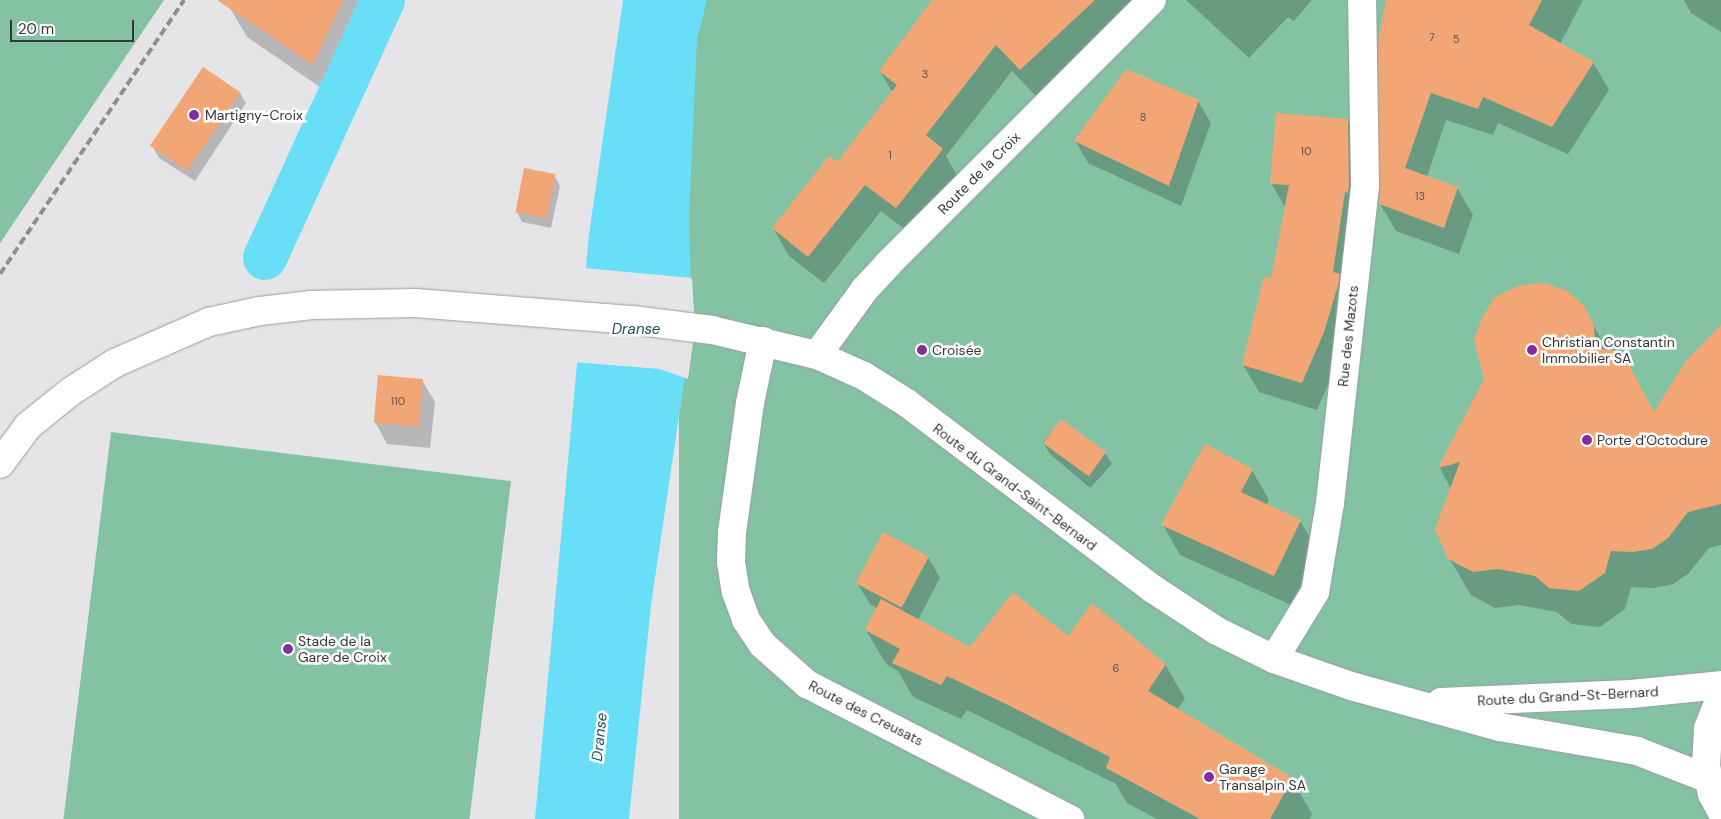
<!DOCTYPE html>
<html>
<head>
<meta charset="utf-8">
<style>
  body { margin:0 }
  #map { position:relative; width:1721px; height:819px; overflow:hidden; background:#e5e5e8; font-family:"DM Sans",sans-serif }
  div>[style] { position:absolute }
  .green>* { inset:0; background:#84c2a4; transform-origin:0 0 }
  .water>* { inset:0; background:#69dff7 }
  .pier>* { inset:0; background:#e5e5e8 }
  .shadow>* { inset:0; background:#0003 }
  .canal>* { height:44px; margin:-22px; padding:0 22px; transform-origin:22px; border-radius:22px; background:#69dff7 }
  .building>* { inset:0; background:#f2a675; transform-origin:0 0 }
  .roads { filter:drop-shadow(0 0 1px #9d9da0) drop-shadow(0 0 1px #9d9da0) }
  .minor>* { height:28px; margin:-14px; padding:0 14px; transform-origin:14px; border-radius:14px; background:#fff }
  .tertiary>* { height:28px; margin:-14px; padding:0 14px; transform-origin:14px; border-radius:14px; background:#fff }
  .primary>* { height:28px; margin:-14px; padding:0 14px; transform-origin:14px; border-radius:14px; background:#fff }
  .rail>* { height:4px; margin-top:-2px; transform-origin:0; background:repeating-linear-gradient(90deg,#8f8f91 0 8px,transparent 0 12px) }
  .dots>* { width:14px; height:14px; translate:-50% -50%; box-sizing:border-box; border:2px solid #fff; border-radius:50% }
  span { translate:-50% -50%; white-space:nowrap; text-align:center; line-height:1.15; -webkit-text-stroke:5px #fff; paint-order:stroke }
  .number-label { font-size:11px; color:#655247 }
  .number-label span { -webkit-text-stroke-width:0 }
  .poi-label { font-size:14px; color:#363638 }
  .left { translate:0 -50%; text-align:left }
  .street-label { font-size:14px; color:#363638 }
  .water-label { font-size:15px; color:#1c505a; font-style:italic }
  .scale { position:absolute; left:10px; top:20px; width:124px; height:22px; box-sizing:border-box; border:2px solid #363638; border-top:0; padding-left:6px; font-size:15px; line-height:18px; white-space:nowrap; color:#363638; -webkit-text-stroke:4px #fff; paint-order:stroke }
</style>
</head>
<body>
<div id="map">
  <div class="green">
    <div style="clip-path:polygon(0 0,164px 0,0 243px)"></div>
    <div style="left:679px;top:0;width:1042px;height:823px"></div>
    <div style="left:111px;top:432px;width:403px;height:390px;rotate:7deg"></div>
  </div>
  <div class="water">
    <div style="clip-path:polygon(623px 0,707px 0,697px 40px,689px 216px,692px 329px,651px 605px,629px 819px,535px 819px,589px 234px)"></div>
  </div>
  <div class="pier">
    <div style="clip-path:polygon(584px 268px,692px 278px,695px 329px,688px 379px,660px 369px,574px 362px)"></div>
  </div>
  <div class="shadow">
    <div style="clip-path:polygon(235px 0,374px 0,330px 94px,247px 37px,230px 8px)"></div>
    <div style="clip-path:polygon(938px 0,1160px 0,1120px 18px,1036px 96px,1012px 71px,946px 156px,958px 177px,912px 235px,881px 211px,824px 283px,789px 256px,773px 228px,837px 164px,893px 93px,880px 71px)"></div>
    <div style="clip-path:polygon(1186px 0,1312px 0,1294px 21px,1288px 17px,1249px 58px)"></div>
    <div style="clip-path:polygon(1386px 0,1583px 0,1560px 44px,1593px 62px,1609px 90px,1568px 154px,1498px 123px,1493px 135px,1446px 120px,1427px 177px,1457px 188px,1473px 215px,1459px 254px,1396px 231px,1380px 204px)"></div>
    <div style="clip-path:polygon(1684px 0,1721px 0,1721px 32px,1691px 13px)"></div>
    <div style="clip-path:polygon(240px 93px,246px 103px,195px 181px,159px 158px,153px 147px)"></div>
    <div style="clip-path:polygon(1198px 101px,1211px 123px,1181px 206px,1088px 163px,1076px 142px)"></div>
    <div style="clip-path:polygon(1348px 121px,1363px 148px,1339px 360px,1317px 410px,1259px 392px,1243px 365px,1272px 280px,1286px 209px,1271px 183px)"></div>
    <div style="clip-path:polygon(554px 175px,560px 186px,551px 228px,522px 222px,516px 211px)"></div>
    <div style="clip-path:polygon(1583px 307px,1608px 351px,1654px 413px,1721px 342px,1721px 545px,1709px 548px,1688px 574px,1673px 584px,1654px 588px,1631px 587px,1625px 609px,1600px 627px,1571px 624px,1557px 612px,1519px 605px,1495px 608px,1471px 595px,1449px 558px,1451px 489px,1440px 468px,1485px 379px)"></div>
    <div style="clip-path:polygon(422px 380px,435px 402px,430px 448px,387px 444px,375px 422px)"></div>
    <div style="clip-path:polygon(1061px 421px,1105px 453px,1112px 464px,1090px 488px,1049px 453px,1043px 442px)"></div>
    <div style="clip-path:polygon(1252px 470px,1269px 500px,1266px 505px,1300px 521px,1318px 551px,1291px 605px,1180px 555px,1163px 525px)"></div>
    <div style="clip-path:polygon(928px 557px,940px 578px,918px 620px,970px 648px,1068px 638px,1165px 664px,1185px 699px,1177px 710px,1292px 779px,1312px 814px,1309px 819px,1157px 819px,1127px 803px,1116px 784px,967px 710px,961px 719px,913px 697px,898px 671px,886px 664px,866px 630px,877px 608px,870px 604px,857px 583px)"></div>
  </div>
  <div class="canal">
    <div style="left:265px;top:258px;width:284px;rotate:-65.4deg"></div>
  </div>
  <div class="building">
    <div style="clip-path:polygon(217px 0,343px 0,313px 65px)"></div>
    <div style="clip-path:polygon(932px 0,1095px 0,1020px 70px,996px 45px,926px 135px,943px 149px,896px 208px,865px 185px,808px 257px,772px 228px,829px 156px,837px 162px,897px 85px,879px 71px)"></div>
    <div style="clip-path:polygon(1386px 0,1542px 0,1529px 25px,1594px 62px,1552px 127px,1483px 97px,1478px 109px,1431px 93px,1405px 168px,1458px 187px,1444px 228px,1379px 204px,1378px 41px)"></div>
    <div style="left:203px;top:67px;width:45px;height:95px;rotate:34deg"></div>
    <div style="clip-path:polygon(1126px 69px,1199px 100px,1169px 186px,1074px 141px)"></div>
    <div style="clip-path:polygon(1276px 113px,1348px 119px,1349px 185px,1348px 193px,1345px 192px,1333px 272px,1340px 274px,1339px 282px,1324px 332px,1302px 383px,1242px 365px,1264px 277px,1271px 279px,1289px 185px,1270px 184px)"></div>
    <div style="left:524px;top:168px;width:32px;height:45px;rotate:11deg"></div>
    <div style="clip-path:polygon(1543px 283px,1566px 290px,1584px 306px,1594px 325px,1595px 348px,1622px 352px,1654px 412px,1686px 361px,1721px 325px,1721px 504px,1688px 512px,1668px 538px,1652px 549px,1633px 552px,1611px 551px,1605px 573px,1579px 591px,1549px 588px,1535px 576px,1498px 569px,1473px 572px,1448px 559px,1435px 529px,1460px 462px,1438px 468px,1484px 379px,1474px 339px,1482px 318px,1494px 298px,1517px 286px)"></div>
    <div style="left:378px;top:375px;width:45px;height:48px;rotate:5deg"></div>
    <div style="left:1061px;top:419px;width:56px;height:30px;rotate:36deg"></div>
    <div style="clip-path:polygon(1205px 444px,1253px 469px,1241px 492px,1301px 520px,1274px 576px,1161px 525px)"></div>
    <div style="left:883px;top:532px;width:52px;height:58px;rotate:28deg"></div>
    <div style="clip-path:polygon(1013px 592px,1068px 636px,1092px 603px,1166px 664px,1148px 691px,1293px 778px,1270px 819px,1200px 819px,1106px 768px,1110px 757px,1006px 704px,947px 676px,941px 685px,892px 663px,900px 649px,865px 630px,881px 599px,970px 647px)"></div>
  </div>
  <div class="roads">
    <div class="minor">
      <div style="left:763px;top:341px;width:63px;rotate:101.8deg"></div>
      <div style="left:750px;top:403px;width:130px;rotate:97.9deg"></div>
      <div style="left:732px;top:532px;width:30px;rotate:92deg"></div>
      <div style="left:731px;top:562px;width:30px;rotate:81deg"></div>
      <div style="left:736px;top:592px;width:30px;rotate:70deg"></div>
      <div style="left:746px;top:620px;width:30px;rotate:56deg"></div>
      <div style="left:763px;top:645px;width:59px;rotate:41.6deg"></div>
      <div style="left:807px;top:684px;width:296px;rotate:27.2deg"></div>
      <div style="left:817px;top:355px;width:82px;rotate:-54deg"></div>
      <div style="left:865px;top:289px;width:34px;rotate:-47deg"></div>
      <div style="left:888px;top:264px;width:373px;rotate:-45deg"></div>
      <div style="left:1274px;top:659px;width:79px;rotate:-58.5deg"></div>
      <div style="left:1315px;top:592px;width:90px;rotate:-80.4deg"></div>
      <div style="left:1330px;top:503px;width:319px;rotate:-83.7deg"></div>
      <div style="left:1365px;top:186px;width:186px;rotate:-90.9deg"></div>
    </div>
    <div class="tertiary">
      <div style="left:0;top:464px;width:47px;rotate:-53.6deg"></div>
      <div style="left:28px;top:426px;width:54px;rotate:-39deg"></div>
      <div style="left:70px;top:392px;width:54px;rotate:-32.8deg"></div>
      <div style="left:115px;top:363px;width:103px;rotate:-23.6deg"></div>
      <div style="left:209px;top:322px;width:52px;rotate:-12.2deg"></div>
      <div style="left:260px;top:311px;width:52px;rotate:-6.6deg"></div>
      <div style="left:312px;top:305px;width:103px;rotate:-1.1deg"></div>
      <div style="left:415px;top:303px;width:218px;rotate:4.5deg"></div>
      <div style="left:632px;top:320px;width:81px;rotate:7.1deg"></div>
      <div style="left:712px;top:330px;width:108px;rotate:13.4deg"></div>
      <div style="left:817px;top:355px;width:51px;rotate:24.1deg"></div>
      <div style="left:864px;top:376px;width:51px;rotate:32.1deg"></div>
      <div style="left:907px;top:403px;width:308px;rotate:37.1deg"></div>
      <div style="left:1153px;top:589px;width:77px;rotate:33.3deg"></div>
      <div style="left:1217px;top:631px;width:64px;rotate:26.2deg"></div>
      <div style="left:1274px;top:659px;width:82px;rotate:19.3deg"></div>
      <div style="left:1351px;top:686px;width:155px;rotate:15.4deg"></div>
      <div style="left:1500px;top:727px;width:139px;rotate:9.9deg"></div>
      <div style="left:1637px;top:751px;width:77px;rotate:21.3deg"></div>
      <div style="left:1441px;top:702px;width:190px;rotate:-2.4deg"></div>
      <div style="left:1631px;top:694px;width:90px;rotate:-5.7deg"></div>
    </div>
    <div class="primary">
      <div style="left:1721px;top:696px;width:35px;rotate:112deg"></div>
      <div style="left:1708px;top:729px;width:37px;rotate:93deg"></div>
      <div style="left:1706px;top:766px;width:29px;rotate:78deg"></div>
      <div style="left:1712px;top:794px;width:19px;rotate:62deg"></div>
    </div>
  </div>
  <div class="rail">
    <div style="left:0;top:274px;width:330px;rotate:-56.1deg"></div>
  </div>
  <div class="dots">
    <div style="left:194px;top:115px;background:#842e9d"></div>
    <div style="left:922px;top:350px;background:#842e9d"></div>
    <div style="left:1532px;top:350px;background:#842e9d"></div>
    <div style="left:1587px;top:440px;background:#842e9d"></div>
    <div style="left:288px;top:649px;background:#842e9d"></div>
    <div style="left:1209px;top:777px;background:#842e9d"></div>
  </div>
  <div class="number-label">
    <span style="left:1432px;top:37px">7</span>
    <span style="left:1456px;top:39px">5</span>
    <span style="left:925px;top:74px">3</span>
    <span style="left:1143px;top:117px">8</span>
    <span style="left:1306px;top:151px">10</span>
    <span style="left:890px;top:155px">1</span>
    <span style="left:1420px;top:196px">13</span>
    <span style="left:398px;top:401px">110</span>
    <span style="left:1116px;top:668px">6</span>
  </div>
  <div class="poi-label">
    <span class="left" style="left:205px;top:115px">Martigny-Croix</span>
    <span class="left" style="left:1542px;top:350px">Christian Constantin<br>Immobilier SA</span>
    <span class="left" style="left:932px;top:350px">Croisée</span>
    <span class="left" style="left:1597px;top:440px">Porte d'Octodure</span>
    <span class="left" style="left:298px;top:649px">Stade de la<br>Gare de Croix</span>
    <span class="left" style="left:1219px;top:777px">Garage<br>Transalpin SA</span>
  </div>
  <div class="street-label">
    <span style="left:979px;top:173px;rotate:-45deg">Route de la Croix</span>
    <span style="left:1348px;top:336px;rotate:-84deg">Rue des Mazots</span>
    <span style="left:1015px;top:487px;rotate:37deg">Route du Grand-Saint-Bernard</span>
    <span style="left:1568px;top:696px;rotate:-3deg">Route du Grand-St-Bernard</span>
    <span style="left:866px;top:713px;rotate:27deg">Route des Creusats</span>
  </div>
  <div class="water-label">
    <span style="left:636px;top:330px">Dranse</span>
    <span style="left:600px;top:737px;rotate:-84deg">Dranse</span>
  </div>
  <div class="scale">20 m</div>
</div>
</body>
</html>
